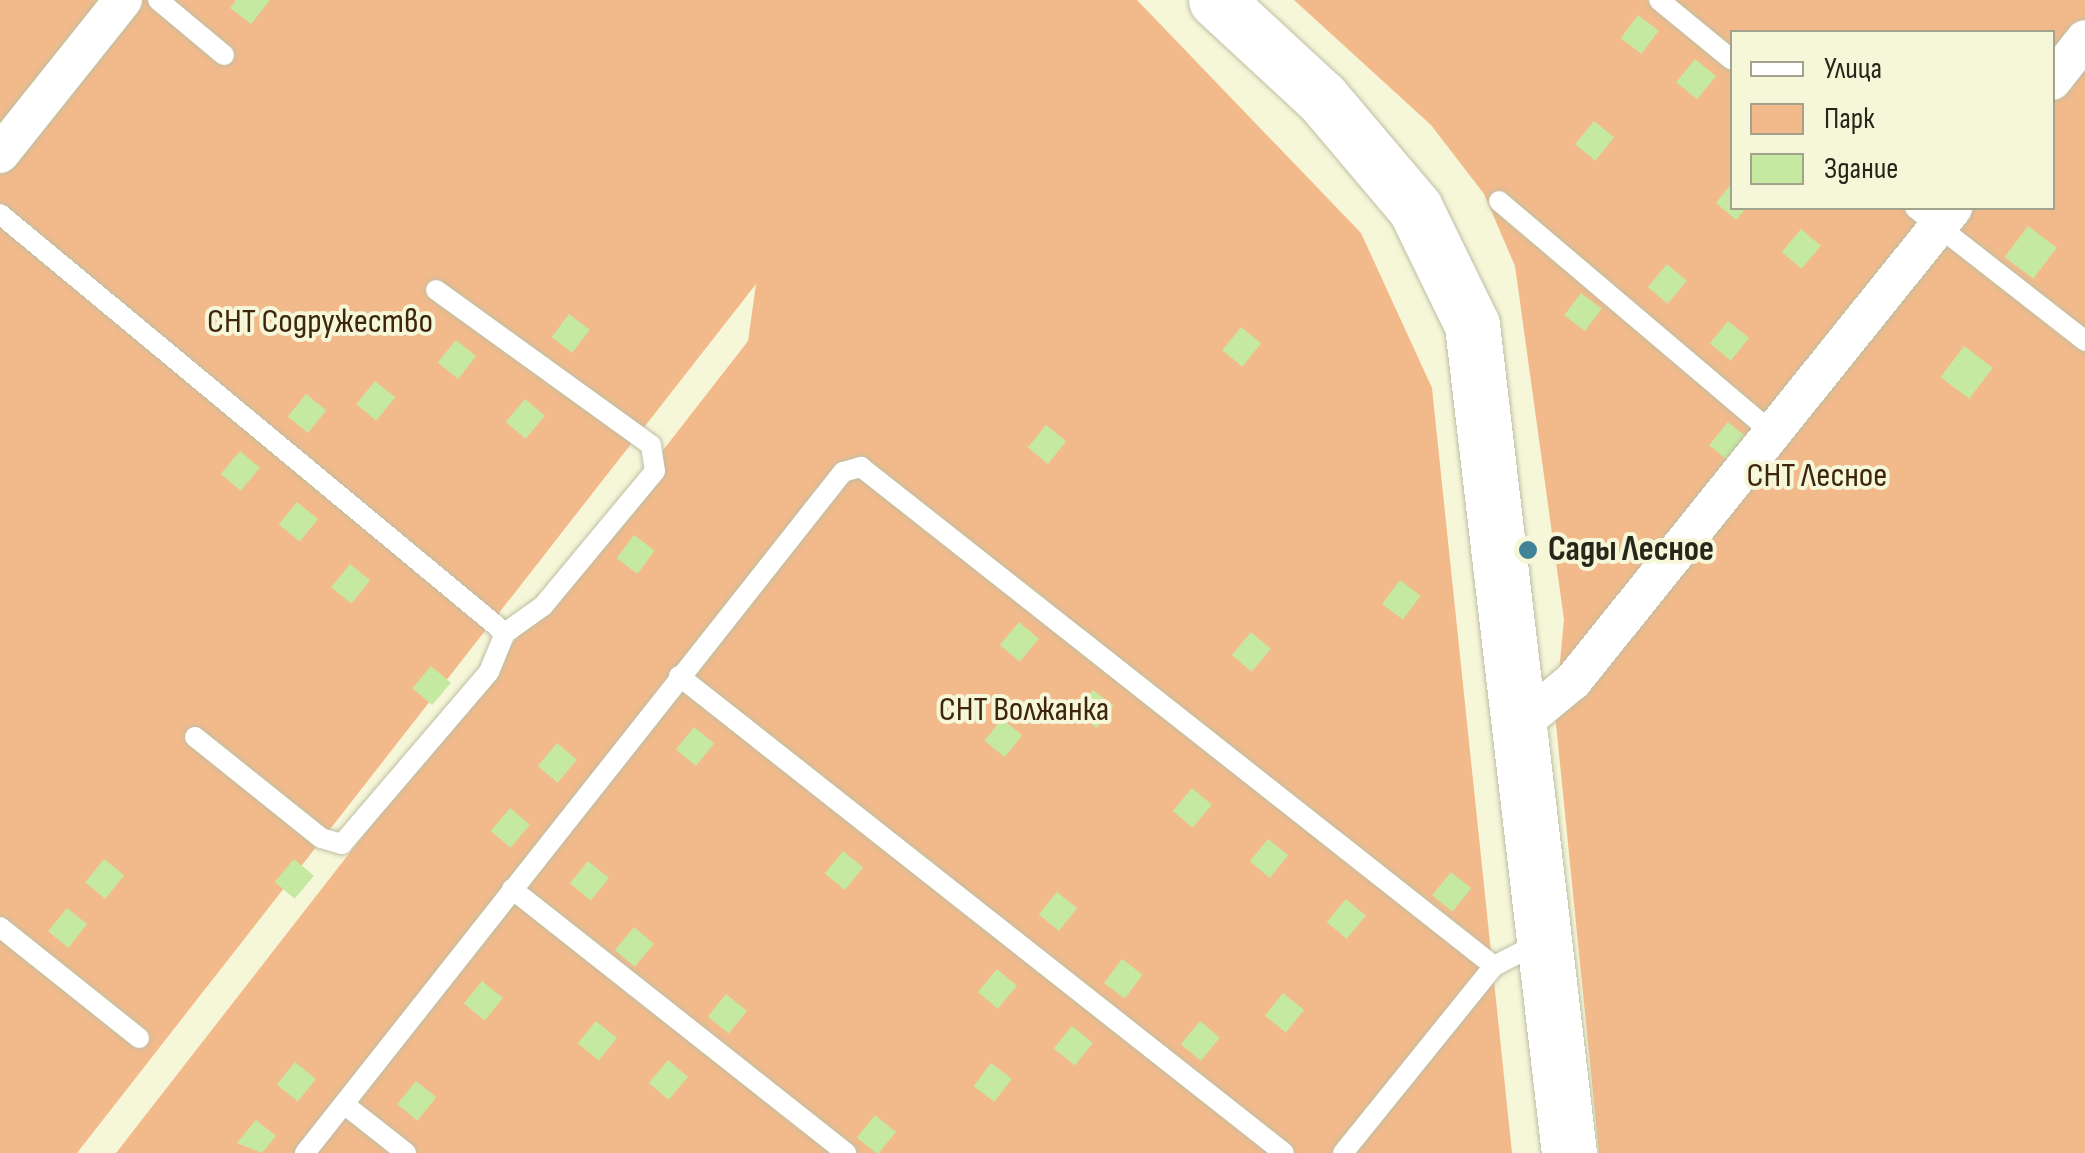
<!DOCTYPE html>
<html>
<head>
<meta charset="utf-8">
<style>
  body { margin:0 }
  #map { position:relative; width:2085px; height:1153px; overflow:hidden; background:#f6f6d9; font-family:"Sofia Sans Condensed",sans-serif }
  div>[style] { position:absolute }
  .green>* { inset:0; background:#f2ba8b }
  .building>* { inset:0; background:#c6e9a2; transform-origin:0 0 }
  .roads { filter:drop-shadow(0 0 2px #bebea3) drop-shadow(0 0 2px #bebea3) }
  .lane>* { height:20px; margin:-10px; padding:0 10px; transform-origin:10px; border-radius:10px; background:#fff }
  .street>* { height:38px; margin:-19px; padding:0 19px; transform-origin:19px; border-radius:19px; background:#fff }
  .secondary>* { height:55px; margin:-27.5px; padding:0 27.5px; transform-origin:27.5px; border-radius:27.5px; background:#fff }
  .dots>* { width:28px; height:28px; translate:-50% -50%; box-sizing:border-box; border:5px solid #f6f6d9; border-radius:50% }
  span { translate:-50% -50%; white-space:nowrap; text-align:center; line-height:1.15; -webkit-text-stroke:8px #f6f6d9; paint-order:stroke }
  .park-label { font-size:35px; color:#3e250d }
  .poi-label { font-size:35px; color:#26261b; font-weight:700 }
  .left { translate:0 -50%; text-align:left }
  .legend { position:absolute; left:1730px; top:30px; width:325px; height:180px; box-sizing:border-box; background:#f6f6d9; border:2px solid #a3a38d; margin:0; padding:12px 18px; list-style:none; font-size:30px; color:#26261b }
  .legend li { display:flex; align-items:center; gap:20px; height:50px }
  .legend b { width:50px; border:2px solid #a3a38d }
</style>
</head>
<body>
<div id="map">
  <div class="green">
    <div style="clip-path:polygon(0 0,1137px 0,1361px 233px,1432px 388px,1512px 1153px,116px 1153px,748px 341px,756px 284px,77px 1153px,0 1153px)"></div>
    <div style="clip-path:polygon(evenodd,1294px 0,2085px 0,2085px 1153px,1599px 1153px,1555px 714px,1564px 620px,1515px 266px,1484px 194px,1431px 125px,1294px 0,1732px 32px,2052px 32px,2052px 208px,1732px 208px,1732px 32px)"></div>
  </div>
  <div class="building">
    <div style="clip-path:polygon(236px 0,270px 0,251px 24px,230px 8px)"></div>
    <div style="left:1638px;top:15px;width:26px;height:29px;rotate:37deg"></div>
    <div style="left:1695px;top:59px;width:27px;height:30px;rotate:39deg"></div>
    <div style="left:1594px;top:121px;width:26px;height:30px;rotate:39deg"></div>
    <div style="clip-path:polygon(1732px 183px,1732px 208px,1746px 208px,1736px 220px,1716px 203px)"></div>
    <div style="left:2028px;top:226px;width:36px;height:39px;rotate:37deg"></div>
    <div style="left:1801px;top:229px;width:26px;height:30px;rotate:40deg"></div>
    <div style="left:1667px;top:264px;width:26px;height:30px;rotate:40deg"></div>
    <div style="left:1581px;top:293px;width:26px;height:28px;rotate:37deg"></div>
    <div style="left:569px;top:314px;width:26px;height:29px;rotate:37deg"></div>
    <div style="left:1728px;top:321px;width:27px;height:29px;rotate:39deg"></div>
    <div style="left:1241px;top:327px;width:26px;height:30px;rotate:39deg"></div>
    <div style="left:456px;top:340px;width:26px;height:29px;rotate:39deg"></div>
    <div style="left:1964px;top:346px;width:36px;height:39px;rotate:37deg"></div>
    <div style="left:375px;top:381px;width:26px;height:30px;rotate:39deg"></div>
    <div style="left:306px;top:394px;width:26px;height:29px;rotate:39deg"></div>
    <div style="left:525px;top:399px;width:26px;height:30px;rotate:40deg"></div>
    <div style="left:1728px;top:422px;width:26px;height:30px;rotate:39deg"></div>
    <div style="left:1046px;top:425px;width:26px;height:29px;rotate:39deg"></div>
    <div style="left:240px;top:451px;width:26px;height:30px;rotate:40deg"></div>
    <div style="left:297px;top:502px;width:27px;height:29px;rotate:39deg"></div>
    <div style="left:634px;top:535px;width:26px;height:29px;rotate:37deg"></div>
    <div style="left:350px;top:564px;width:26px;height:30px;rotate:39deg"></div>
    <div style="left:1400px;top:580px;width:26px;height:30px;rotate:37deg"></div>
    <div style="left:1019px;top:622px;width:26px;height:30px;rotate:40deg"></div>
    <div style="left:1251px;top:632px;width:26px;height:30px;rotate:40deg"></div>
    <div style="left:431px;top:666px;width:26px;height:29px;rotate:40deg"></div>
    <div style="left:1093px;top:690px;width:26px;height:28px;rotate:37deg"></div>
    <div style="left:1002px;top:719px;width:26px;height:28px;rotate:39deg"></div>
    <div style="left:694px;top:727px;width:26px;height:29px;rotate:39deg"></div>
    <div style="left:557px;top:743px;width:26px;height:30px;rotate:40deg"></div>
    <div style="left:1192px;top:788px;width:26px;height:30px;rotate:40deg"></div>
    <div style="left:510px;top:808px;width:26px;height:30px;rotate:40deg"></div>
    <div style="left:1268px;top:839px;width:26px;height:29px;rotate:39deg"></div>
    <div style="left:843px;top:851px;width:26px;height:29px;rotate:39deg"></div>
    <div style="left:104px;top:859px;width:26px;height:30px;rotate:39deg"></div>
    <div style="left:294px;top:859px;width:26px;height:30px;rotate:40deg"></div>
    <div style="left:588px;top:861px;width:27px;height:29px;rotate:39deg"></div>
    <div style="left:1451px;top:872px;width:26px;height:30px;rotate:39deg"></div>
    <div style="left:1057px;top:892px;width:26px;height:29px;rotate:39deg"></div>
    <div style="left:1346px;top:899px;width:26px;height:30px;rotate:40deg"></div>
    <div style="left:67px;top:908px;width:26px;height:30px;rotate:39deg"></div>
    <div style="left:634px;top:927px;width:26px;height:30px;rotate:40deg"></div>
    <div style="left:1122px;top:959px;width:26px;height:30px;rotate:37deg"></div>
    <div style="left:997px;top:969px;width:26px;height:30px;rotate:40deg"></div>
    <div style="left:482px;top:981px;width:27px;height:29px;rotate:39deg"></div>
    <div style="left:1283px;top:993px;width:27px;height:29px;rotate:39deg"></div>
    <div style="left:726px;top:994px;width:27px;height:29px;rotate:39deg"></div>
    <div style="left:596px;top:1021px;width:27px;height:29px;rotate:39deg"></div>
    <div style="left:1200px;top:1021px;width:26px;height:30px;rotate:40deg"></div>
    <div style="left:1072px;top:1026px;width:27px;height:29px;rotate:39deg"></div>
    <div style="left:668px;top:1060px;width:26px;height:30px;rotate:40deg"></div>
    <div style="left:295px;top:1062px;width:27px;height:29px;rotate:39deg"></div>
    <div style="left:991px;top:1063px;width:26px;height:29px;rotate:37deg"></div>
    <div style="left:416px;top:1081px;width:26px;height:30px;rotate:39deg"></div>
    <div style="left:875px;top:1115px;width:27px;height:29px;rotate:39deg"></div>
    <div style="clip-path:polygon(256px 1120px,276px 1136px,262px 1153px,237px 1143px)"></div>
  </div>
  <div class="roads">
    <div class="lane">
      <div style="left:158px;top:0;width:86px;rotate:39.8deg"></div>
      <div style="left:1659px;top:0;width:94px;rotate:39.4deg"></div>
      <div style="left:1499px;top:201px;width:360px;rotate:40.3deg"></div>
      <div style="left:1915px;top:208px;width:216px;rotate:38deg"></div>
      <div style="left:0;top:214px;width:656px;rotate:39.68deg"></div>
      <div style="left:679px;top:676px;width:770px;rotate:38.25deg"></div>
      <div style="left:195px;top:737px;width:161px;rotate:38.7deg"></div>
      <div style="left:321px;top:838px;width:22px;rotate:16deg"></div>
      <div style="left:342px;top:844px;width:226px;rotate:-49.5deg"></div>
      <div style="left:489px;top:672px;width:42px;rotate:-67.7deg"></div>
      <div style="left:505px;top:633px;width:47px;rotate:-35.4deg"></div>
      <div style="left:543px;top:606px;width:175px;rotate:-50.3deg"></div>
      <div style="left:655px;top:471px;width:26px;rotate:-99deg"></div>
      <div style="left:651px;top:445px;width:265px;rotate:-144.2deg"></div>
      <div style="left:512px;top:889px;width:426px;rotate:38.3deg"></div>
      <div style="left:0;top:927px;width:178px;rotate:38.6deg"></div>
      <div style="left:344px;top:1104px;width:79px;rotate:38.3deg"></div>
      <div style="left:305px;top:1153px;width:868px;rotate:-51.69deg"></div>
      <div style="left:843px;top:472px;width:19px;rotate:-16deg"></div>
      <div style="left:861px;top:467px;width:806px;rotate:38.25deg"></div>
      <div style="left:1343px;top:1153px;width:240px;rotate:-51.1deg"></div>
      <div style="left:1494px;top:966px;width:53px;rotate:-27.1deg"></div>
    </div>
    <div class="street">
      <div style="left:2052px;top:81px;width:53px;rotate:-51.8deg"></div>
      <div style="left:0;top:154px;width:197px;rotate:-51.4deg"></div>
      <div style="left:1522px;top:723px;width:66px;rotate:-39.5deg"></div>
      <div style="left:1573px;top:681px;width:607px;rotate:-51.22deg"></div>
    </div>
    <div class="secondary">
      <div style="left:1216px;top:0;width:144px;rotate:42.8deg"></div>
      <div style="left:1322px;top:98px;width:144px;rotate:49.8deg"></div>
      <div style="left:1415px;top:208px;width:130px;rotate:64deg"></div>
      <div style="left:1472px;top:325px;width:834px;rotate:83.32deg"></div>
    </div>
  </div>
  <div class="dots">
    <div style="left:1528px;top:550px;background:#428296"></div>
  </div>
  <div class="park-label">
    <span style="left:320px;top:322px">СНТ Содружество</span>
    <span style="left:1817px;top:476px">СНТ Лесное</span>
    <span style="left:1024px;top:710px">СНТ Волжанка</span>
  </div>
  <div class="poi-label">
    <span class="left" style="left:1548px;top:550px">Сады Лесное</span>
  </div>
  <ul class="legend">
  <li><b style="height:12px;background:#fff"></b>Улица</li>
  <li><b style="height:28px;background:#f2ba8b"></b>Парк</li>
  <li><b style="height:28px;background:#c6e9a2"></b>Здание</li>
  </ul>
</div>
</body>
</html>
